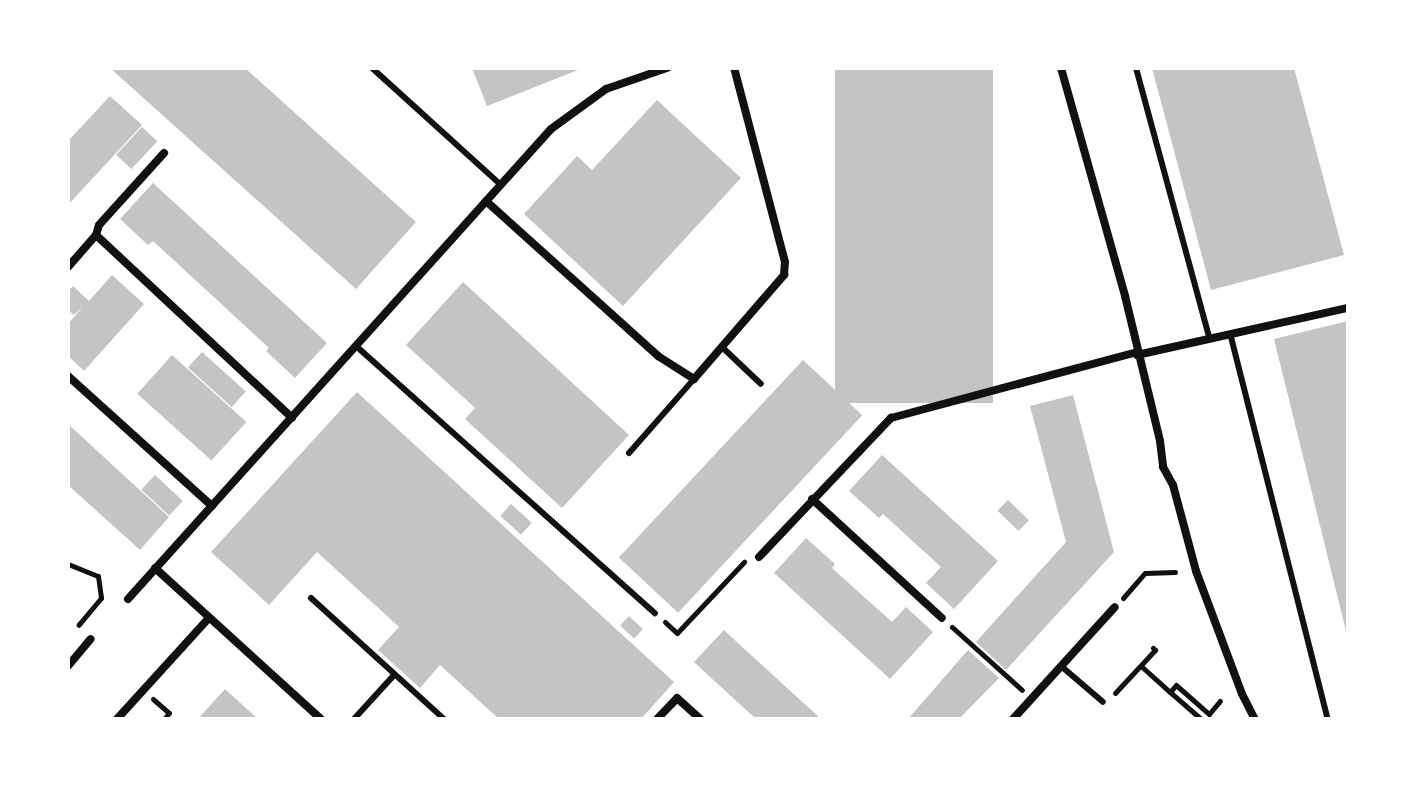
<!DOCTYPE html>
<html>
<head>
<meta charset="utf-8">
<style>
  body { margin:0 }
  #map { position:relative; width:1416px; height:787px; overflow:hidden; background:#fff; font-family:Quicksand,sans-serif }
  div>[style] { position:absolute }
  .building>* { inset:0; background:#c4c4c4; transform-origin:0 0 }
  .path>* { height:5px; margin:-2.5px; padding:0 2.5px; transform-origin:2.5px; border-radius:2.5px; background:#111 }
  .service>* { height:6px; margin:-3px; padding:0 3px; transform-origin:3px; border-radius:3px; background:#111 }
  .minor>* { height:8px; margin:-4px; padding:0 4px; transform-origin:4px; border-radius:4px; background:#111 }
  span { translate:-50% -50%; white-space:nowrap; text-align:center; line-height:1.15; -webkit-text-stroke:6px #fff; paint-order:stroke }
  .frame { position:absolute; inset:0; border:70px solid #fff; pointer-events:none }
</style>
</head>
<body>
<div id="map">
  <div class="building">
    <div style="clip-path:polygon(110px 68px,245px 68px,416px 222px,356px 289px)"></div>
    <div style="clip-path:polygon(472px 68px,583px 68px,487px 106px)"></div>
    <div style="left:835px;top:68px;width:158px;height:335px"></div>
    <div style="clip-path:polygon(1152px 68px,1294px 68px,1344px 255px,1211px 290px)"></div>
    <div style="clip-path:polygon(110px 96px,142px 125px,68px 205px,68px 141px)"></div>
    <div style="clip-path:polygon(657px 100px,741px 178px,623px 306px,524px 214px,577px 156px,592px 170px)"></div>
    <div style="left:142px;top:127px;width:21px;height:38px;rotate:43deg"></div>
    <div style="clip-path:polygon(153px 183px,327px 343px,295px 378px,266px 351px,269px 348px,153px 241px,148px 245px,120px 219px)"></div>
    <div style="clip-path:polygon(112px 275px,144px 304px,84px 371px,68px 356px,68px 324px,83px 307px,74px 315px,68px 310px,68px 291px,73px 286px,89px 301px)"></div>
    <div style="clip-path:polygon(463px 282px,629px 435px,562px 508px,465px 419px,475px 408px,406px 345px)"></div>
    <div style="clip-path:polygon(1348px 321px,1348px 635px,1347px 635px,1274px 339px)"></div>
    <div style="left:202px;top:352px;width:59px;height:21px;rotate:42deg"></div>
    <div style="left:172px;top:355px;width:100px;height:52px;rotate:42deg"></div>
    <div style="left:803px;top:360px;width:81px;height:270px;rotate:43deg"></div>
    <div style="clip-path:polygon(357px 392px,674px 682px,641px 719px,499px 719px,440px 665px,420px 688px,378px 650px,399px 627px,317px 552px,269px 605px,211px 552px)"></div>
    <div style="clip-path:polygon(1073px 395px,1114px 552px,1006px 670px,976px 642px,1066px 542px,1030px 406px)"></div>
    <div style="clip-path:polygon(68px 424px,169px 517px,140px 550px,68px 485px)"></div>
    <div style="clip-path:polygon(882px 455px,998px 561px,954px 609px,926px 583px,941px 567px,883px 514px,879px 518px,849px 491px)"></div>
    <div style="left:155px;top:475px;width:38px;height:20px;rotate:43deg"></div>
    <div style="left:1008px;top:500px;width:29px;height:15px;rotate:44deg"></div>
    <div style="left:511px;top:504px;width:28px;height:16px;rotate:42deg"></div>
    <div style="clip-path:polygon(806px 538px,835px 564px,832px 568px,892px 622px,906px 607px,933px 632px,890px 679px,774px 573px)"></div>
    <div style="left:629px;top:616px;width:19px;height:13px;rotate:43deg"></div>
    <div style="clip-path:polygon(724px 630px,739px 644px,821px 719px,756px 719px,709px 676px,694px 662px)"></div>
    <div style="clip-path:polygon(968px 650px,999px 678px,959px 719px,908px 719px)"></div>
    <div style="clip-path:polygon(225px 689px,258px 719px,198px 719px)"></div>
  </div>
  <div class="path">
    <div style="left:68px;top:564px;width:32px;rotate:22deg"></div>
    <div style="left:98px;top:576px;width:22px;rotate:82deg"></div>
    <div style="left:101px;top:598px;width:35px;rotate:130deg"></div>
    <div style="left:1123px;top:598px;width:33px;rotate:-49deg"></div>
    <div style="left:1145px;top:573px;width:30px;rotate:-2deg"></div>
    <div style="left:665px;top:622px;width:16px;rotate:43deg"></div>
    <div style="left:677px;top:633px;width:98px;rotate:-46.7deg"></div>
    <div style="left:952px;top:627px;width:94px;rotate:42deg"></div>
    <div style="left:1141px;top:666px;width:39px;rotate:42deg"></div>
    <div style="left:1115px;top:693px;width:59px;rotate:-47.1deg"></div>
    <div style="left:1155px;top:650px;width:3px;rotate:-135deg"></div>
    <div style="left:153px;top:699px;width:21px;rotate:41deg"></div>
    <div style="left:169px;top:713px;width:8px;rotate:130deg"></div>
    <div style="left:1201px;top:719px;width:41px;rotate:-138.9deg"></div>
    <div style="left:1170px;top:692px;width:9px;rotate:-49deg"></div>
    <div style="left:1176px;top:685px;width:44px;rotate:41.3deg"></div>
    <div style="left:1209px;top:714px;width:17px;rotate:-50deg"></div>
  </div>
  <div class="service">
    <div style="left:372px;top:68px;width:174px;rotate:42.2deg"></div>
    <div style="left:1136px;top:68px;width:279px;rotate:74.8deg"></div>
    <div style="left:1231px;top:337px;width:394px;rotate:75.8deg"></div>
    <div style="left:356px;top:346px;width:401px;rotate:41.8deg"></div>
    <div style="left:723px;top:348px;width:52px;rotate:43.5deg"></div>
    <div style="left:629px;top:453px;width:98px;rotate:-48.7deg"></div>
    <div style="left:311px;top:598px;width:180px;rotate:42.3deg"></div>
    <div style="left:1061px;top:666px;width:55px;rotate:40.6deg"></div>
    <div style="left:354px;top:719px;width:59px;rotate:-47.7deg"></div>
  </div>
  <div class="minor">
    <div style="left:1061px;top:68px;width:237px;rotate:74.3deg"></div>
    <div style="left:1125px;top:296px;width:149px;rotate:76.4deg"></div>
    <div style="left:1160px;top:441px;width:26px;rotate:83deg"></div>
    <div style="left:1163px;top:467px;width:21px;rotate:61deg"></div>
    <div style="left:1173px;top:485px;width:89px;rotate:75deg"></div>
    <div style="left:1196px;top:571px;width:131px;rotate:69.5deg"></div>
    <div style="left:1242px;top:694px;width:28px;rotate:63deg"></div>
    <div style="left:486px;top:201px;width:232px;rotate:42deg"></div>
    <div style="left:658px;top:356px;width:43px;rotate:32.6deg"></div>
    <div style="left:694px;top:379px;width:138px;rotate:-49.1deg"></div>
    <div style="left:784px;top:275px;width:13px;rotate:-86deg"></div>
    <div style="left:785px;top:262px;width:201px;rotate:-104.7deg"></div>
    <div style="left:96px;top:235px;width:268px;rotate:43deg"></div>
    <div style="left:68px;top:267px;width:43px;rotate:-48.8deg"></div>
    <div style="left:96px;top:235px;width:10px;rotate:-73deg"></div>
    <div style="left:99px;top:225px;width:97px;rotate:-47.9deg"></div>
    <div style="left:1137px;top:355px;width:216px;rotate:-12.6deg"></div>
    <div style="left:68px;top:376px;width:194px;rotate:42.1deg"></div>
    <div style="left:812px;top:499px;width:176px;rotate:42.5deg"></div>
    <div style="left:759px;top:557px;width:192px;rotate:-46.5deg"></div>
    <div style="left:891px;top:418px;width:255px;rotate:-15deg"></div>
    <div style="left:155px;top:568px;width:224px;rotate:42.3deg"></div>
    <div style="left:128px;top:599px;width:632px;rotate:-48.01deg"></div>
    <div style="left:551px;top:129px;width:68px;rotate:-36deg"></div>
    <div style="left:606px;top:89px;width:65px;rotate:-19deg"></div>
    <div style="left:68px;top:666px;width:35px;rotate:-50deg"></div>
    <div style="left:117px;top:719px;width:137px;rotate:-47.7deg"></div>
    <div style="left:657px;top:719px;width:29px;rotate:-46deg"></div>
    <div style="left:677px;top:698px;width:31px;rotate:42deg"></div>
    <div style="left:1013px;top:719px;width:151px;rotate:-47.7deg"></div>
  </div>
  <div class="frame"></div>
</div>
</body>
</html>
